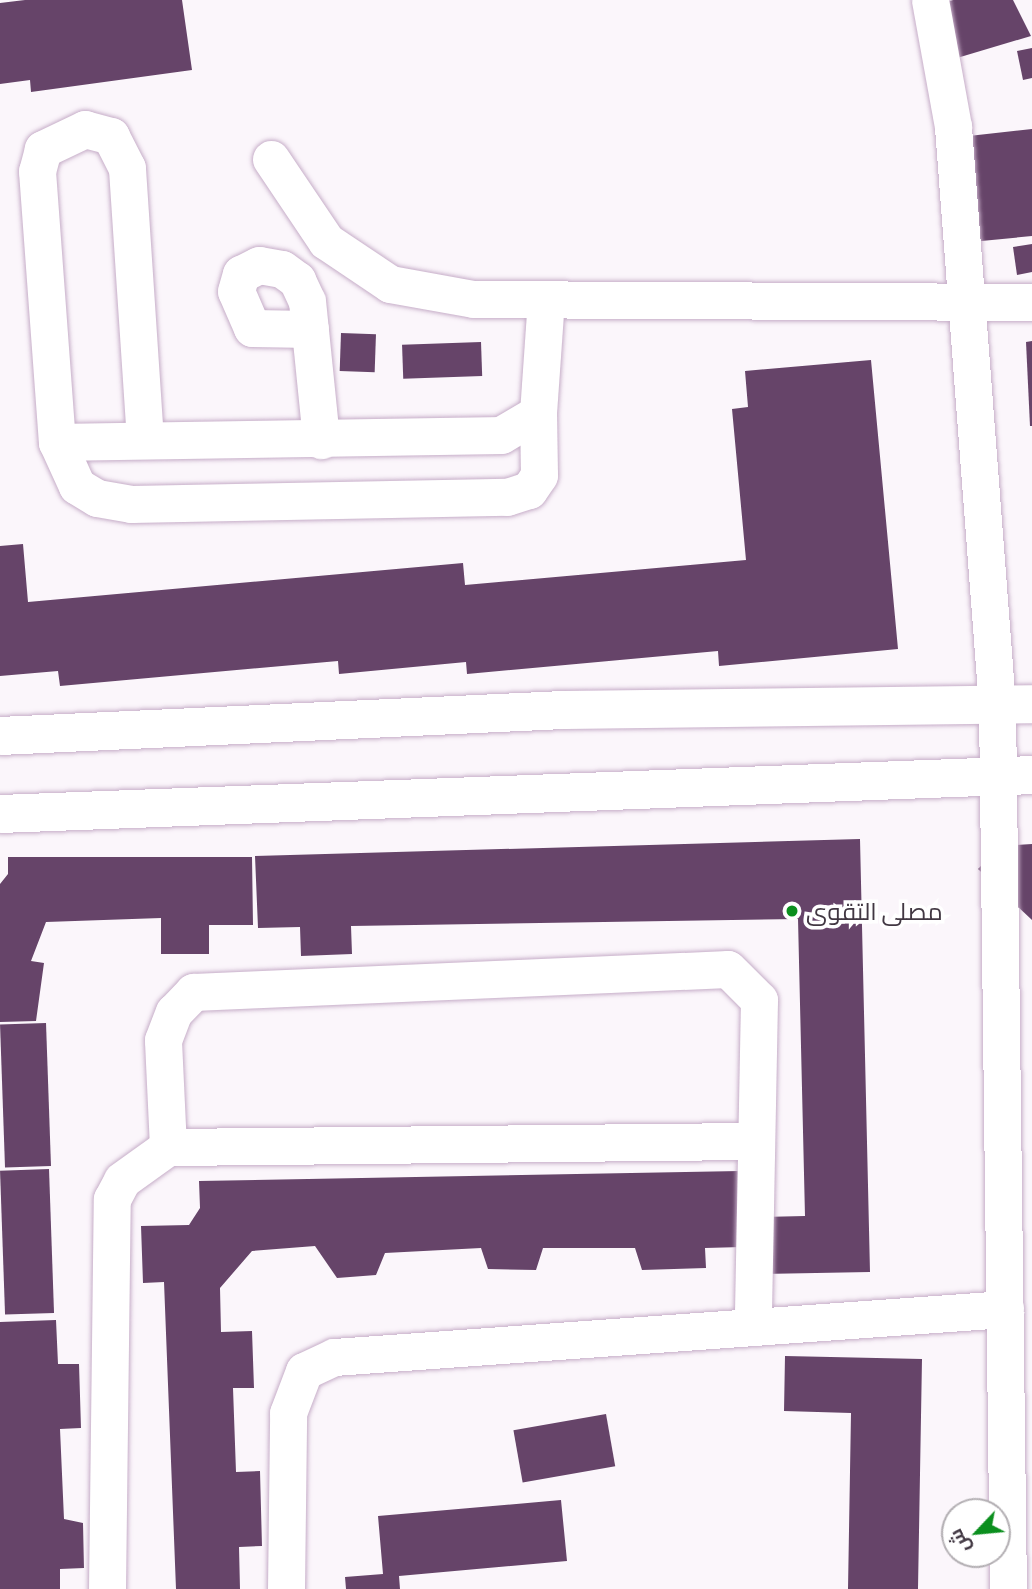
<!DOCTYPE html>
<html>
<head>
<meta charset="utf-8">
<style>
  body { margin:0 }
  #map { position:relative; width:1032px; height:1589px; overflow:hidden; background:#fbf6fb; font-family:Commissioner,Cairo,sans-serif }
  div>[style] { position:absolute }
  .building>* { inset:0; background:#664469; transform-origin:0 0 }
  .roads { filter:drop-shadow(0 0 2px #c6adc8) drop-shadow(0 0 2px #c6adc8) }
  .minor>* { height:37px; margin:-18.5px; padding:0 18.5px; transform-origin:18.5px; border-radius:18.5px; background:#fff }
  .major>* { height:38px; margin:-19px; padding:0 19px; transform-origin:19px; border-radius:19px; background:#fff }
  .dots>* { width:19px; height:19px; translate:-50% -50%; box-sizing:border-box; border:4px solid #fff; border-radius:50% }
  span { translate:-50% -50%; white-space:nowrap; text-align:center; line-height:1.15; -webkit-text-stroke:7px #fff; paint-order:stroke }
  .poi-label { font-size:24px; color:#413742 }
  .left { translate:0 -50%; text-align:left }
  .north { position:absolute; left:941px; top:1498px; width:70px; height:70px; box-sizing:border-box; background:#fff; border:2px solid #b3afb3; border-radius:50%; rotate:244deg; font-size:19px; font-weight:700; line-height:28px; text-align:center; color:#413742 }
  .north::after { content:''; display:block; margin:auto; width:24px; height:32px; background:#0b8f1e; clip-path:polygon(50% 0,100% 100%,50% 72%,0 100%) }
</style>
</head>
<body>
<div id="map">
  <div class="building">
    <div style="clip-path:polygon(25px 0,182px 0,192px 70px,31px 92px,30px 80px,0 84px,0 3px)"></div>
    <div style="clip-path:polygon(953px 0,1013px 0,1031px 36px,957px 58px,941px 4px)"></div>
    <div style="clip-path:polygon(1032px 48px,1032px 78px,1023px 80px,1017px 51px)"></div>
    <div style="clip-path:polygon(1032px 129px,1032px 236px,971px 242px,960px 137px)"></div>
    <div style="clip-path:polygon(1032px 244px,1032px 272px,1017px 275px,1013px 247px)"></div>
    <div style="left:341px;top:333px;width:35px;height:38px;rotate:2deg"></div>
    <div style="clip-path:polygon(1032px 341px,1032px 426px,1030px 426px,1026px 342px)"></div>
    <div style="left:481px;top:342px;width:34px;height:79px;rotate:88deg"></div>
    <div style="clip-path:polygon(871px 360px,898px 649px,719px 666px,718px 651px,467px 674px,466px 662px,339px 674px,338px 661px,60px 686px,58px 671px,0 676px,0 546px,23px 544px,28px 602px,463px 563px,465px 585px,746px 560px,732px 409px,748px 407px,745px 371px)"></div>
    <div style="clip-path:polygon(860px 839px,870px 1272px,761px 1274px,759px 1217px,805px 1216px,798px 919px,351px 926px,352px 954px,301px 956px,300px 927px,258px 928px,255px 856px)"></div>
    <div style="clip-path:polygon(1032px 844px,1032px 920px,978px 869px,1000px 846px)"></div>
    <div style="clip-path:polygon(8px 857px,252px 857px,253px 925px,209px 925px,209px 954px,161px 954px,161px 918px,46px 922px,31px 961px,44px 963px,36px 1021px,0 1022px,0 884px,8px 874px)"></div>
    <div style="left:46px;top:1023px;width:143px;height:46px;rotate:88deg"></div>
    <div style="left:49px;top:1169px;width:144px;height:49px;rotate:88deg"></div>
    <div style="clip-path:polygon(740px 1171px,742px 1247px,705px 1248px,706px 1268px,642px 1270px,635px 1248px,543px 1248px,536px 1270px,488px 1269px,481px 1248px,385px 1253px,376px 1275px,337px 1278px,315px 1246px,252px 1251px,220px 1288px,221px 1332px,252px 1331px,254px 1388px,233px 1388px,236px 1472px,260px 1471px,262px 1546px,239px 1547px,240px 1589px,176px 1589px,164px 1282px,143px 1283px,141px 1226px,189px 1225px,200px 1208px,199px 1181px)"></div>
    <div style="clip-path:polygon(56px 1320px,58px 1364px,79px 1364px,81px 1428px,60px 1429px,64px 1519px,83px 1523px,84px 1568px,60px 1569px,60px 1589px,0 1589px,0 1322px)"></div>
    <div style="clip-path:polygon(785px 1356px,922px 1359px,918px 1589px,848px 1589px,851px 1413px,784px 1411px)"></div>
    <div style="left:606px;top:1414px;width:53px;height:94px;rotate:80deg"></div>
    <div style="clip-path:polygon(561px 1500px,567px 1561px,399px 1576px,400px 1589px,346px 1589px,345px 1577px,383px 1574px,378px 1516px)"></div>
  </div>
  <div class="roads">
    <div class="minor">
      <div style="left:930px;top:0;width:129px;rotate:79.7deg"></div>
      <div style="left:953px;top:127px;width:580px;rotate:85.65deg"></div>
      <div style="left:997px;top:705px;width:884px;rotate:89.29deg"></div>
      <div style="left:271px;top:159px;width:99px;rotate:56.1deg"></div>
      <div style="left:326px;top:241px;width:77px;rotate:33.9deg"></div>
      <div style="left:390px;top:284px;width:84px;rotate:10.2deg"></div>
      <div style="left:473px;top:299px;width:559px;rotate:0.31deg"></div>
      <div style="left:310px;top:329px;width:58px;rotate:-179deg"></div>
      <div style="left:252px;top:328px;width:40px;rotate:-113.4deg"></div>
      <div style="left:236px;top:291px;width:18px;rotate:-74deg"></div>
      <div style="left:241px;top:274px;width:20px;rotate:-27deg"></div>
      <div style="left:259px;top:265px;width:23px;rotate:10deg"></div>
      <div style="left:282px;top:269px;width:19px;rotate:36deg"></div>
      <div style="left:297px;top:280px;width:23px;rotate:65deg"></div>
      <div style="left:307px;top:301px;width:140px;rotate:84.2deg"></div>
      <div style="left:145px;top:440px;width:273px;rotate:-93.8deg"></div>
      <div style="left:127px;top:168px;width:36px;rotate:-117deg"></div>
      <div style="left:111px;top:136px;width:27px;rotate:-165deg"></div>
      <div style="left:85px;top:129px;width:47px;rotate:154.5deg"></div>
      <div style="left:43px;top:149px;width:23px;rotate:105deg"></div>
      <div style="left:37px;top:171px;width:272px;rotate:85.8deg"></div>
      <div style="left:57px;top:442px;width:48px;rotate:65.6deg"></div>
      <div style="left:77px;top:486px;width:23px;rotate:31deg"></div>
      <div style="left:97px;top:498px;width:35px;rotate:10deg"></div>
      <div style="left:131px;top:504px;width:376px;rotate:-1.1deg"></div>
      <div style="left:507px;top:497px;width:23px;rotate:-18deg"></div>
      <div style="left:529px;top:490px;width:18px;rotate:-56deg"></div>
      <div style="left:539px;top:475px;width:62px;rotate:-90.9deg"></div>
      <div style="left:57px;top:442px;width:444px;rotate:-0.9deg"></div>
      <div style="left:501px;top:435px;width:43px;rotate:-30.7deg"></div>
      <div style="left:538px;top:413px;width:113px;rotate:-86deg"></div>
      <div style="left:168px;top:1147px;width:107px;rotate:-92.7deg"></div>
      <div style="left:163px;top:1040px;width:30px;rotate:-69deg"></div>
      <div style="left:174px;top:1012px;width:28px;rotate:-46deg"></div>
      <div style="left:193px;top:992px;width:535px;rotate:-2.46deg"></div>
      <div style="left:728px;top:969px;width:44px;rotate:45deg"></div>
      <div style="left:759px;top:1000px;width:323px;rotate:91.1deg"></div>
      <div style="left:107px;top:1589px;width:390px;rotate:-89.3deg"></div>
      <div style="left:112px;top:1199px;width:21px;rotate:-62deg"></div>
      <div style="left:122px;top:1180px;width:57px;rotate:-35.7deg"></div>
      <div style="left:168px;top:1147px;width:585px;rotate:-0.59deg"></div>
      <div style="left:286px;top:1589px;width:176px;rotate:-89.3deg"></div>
      <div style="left:288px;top:1413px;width:45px;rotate:-69.1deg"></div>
      <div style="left:304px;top:1371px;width:33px;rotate:-25deg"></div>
      <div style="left:334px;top:1357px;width:673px;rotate:-4.09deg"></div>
    </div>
    <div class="major">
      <div style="left:0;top:736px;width:565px;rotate:-2.64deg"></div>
      <div style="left:564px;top:710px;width:468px;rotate:-0.7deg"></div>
      <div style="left:0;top:814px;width:1033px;rotate:-2.16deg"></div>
    </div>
  </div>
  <div class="dots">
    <div style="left:792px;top:911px;background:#0b8f1e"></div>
  </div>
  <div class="poi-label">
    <span class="left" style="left:806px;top:911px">مصلى التقوى</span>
  </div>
  <div class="north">ش</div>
</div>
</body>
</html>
